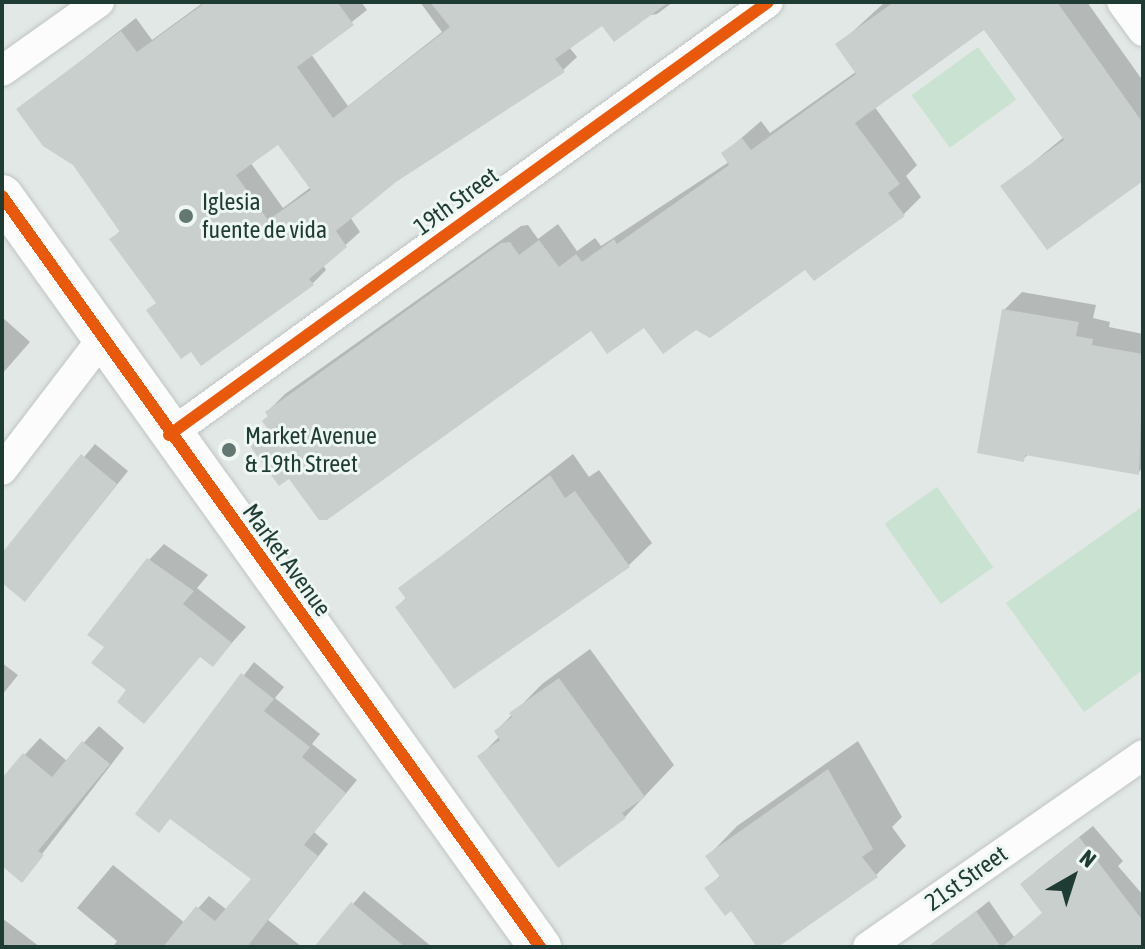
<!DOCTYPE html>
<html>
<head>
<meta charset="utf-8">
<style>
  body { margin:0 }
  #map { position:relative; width:1145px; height:949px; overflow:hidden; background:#e2e8e5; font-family:"Asap Condensed",sans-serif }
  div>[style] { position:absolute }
  .green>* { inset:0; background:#cae2d1; transform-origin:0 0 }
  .shadow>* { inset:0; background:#0003 }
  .building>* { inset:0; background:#c9cfcd }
  .roads { filter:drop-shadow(0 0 2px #bfc5c2) drop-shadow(0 0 2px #bfc5c2) }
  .street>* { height:30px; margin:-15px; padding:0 15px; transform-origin:15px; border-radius:15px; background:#fbfcfb }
  .secondary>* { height:42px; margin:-21px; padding:0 21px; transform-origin:21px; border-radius:21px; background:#fbfcfb }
  .cycleway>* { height:12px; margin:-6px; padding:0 6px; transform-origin:6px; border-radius:6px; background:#e8590c }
  .dots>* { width:22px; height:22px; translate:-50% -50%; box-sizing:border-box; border:4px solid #eff7f3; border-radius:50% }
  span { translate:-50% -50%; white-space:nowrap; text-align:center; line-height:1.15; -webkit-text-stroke:6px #eff7f3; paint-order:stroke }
  .street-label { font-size:24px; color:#1f3c34 }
  .poi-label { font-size:24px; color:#1f3c34 }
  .left { translate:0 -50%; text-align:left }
  .frame { position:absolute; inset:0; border:4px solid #1f3c34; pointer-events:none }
  .north { position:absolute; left:1033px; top:837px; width:80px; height:80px; -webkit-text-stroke:6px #eff7f3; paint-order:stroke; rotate:39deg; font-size:22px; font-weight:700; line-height:32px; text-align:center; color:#1f3c34 }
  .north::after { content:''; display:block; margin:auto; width:28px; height:36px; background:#1f3c34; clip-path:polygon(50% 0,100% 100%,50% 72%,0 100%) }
</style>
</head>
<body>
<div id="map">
  <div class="green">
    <div style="left:978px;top:47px;width:65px;height:82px;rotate:54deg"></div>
    <div style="left:937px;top:487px;width:98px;height:64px;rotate:55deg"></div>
    <div style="clip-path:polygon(1143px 506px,1143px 670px,1084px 712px,1006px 603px)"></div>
  </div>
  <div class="shadow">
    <div style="clip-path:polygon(evenodd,204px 2px,361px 2px,367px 10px,311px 54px,348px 106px,442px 32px,420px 2px,673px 2px,657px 14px,602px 23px,569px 47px,577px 57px,563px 70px,395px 181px,350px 217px,360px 232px,323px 265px,326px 270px,313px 283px,191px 349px,112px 239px,121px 230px,74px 163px,19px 109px,136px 18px,152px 40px,204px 2px,278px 142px,311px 187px,283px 208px,250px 162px,278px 142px)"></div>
    <div style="clip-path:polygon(885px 2px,1087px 2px,1143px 81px,1143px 178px,1003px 187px,1064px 137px,985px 27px,874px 106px,917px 165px,906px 176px,921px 197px,903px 215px,696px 328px,592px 328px,290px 476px,253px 446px,270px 429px,267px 412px,285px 394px,521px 226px,528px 225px,538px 239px,558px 224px,577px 251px,595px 238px,601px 246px,729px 162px,723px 154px,761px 121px,770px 133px,857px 71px,838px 45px)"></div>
    <div style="clip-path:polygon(1022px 292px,1096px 305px,1093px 318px,1110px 322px,1109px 327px,1143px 334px,1143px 467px,1138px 473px,1029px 454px,1023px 459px,1004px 310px)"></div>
    <div style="clip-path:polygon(2px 317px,30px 342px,2px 374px)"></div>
    <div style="clip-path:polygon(95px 444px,128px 471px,31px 592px,2px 571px,2px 556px)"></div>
    <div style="clip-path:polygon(573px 454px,589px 477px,599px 470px,652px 543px,629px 565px,454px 686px,397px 607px,407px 597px,401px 588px)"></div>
    <div style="clip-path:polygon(164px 544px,208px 575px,197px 588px,246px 627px,212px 665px,201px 656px,129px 690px,106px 647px,149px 560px)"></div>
    <div style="clip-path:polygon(590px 649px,674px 765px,625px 817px,559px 865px,479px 757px,500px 736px,496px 731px,542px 684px)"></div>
    <div style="clip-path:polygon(254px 662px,284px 687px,275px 698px,320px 734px,312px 744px,357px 780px,314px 832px,328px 844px,268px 920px,302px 947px,113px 947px,117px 941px,77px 908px,113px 865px,185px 923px,209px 896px,227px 910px,254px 879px,171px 817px,138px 814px)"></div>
    <div style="clip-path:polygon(2px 663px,18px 675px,2px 695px)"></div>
    <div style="clip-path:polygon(99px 726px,124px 748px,22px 880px,2px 864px,2px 780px,40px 738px,67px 761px)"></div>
    <div style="clip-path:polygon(858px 741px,902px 817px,892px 827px,906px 846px,876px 875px,775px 947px,759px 947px,732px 909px,707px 888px,721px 875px,708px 856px,737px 826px)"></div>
    <div style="clip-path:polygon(1093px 826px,1123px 861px,1118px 866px,1143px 895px,1143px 947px,950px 947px,943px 938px,989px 901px,1014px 937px,1044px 912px,1035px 872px)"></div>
    <div style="clip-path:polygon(364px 891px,432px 947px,317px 947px)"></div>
    <div style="clip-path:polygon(2px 918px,40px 947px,2px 947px)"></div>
  </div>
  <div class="building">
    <div style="clip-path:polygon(evenodd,206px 2px,337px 2px,354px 25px,297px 67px,333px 118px,450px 27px,430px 2px,669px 2px,614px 42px,602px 26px,555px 59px,565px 72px,396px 182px,336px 231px,347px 247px,309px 279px,314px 285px,201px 366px,191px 352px,181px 359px,146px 310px,156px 303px,109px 239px,120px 232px,73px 165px,43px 146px,16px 109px,121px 31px,137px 52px,206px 2px,278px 145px,311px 190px,268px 220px,236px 175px,278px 145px)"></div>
    <div style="clip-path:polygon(894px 2px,1057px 2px,1143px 123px,1143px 181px,1047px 250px,1000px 186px,1064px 140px,984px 30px,855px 123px,900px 184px,888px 193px,905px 216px,814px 281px,805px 270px,710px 338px,696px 330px,663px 354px,644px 328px,607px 354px,591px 331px,327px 520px,319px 520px,289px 479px,279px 486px,250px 446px,270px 432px,262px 421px,268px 416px,265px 412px,501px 243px,510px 242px,519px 255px,539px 240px,559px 267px,576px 254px,582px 262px,614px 239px,617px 244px,729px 165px,721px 153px,742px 138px,751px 150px,856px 74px,835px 44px)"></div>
    <div style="clip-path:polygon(1002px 309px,1079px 322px,1076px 336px,1093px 339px,1092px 345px,1143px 354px,1139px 475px,1025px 455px,1024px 462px,977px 453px)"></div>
    <div style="clip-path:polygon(81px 454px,117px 484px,25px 602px,2px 583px,2px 553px)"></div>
    <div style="clip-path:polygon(550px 475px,565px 498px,575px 491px,630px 567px,454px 689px,395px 607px,406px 599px,398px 588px)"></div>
    <div style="clip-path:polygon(147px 558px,194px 591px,183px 604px,232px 643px,213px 667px,200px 657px,144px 724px,117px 702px,126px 690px,91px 663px,104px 647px,87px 635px)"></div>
    <div style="clip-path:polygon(241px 673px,274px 699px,264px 711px,310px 747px,302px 757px,346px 793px,304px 845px,318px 856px,247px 947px,163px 947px,196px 906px,215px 921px,251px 879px,170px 819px,159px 833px,135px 814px)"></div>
    <div style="clip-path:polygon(559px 678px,645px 797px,622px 813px,626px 818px,558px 868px,477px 756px,500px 740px,494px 731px,512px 717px,509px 713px)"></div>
    <div style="clip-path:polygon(82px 741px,110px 764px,38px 851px,44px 855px,22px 883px,2px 866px,2px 778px,23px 753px,52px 777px)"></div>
    <div style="clip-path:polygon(828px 769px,873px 849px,862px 857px,878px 877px,778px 947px,757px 947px,731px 911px,725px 916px,704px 888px,720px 877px,705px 856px)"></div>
    <div style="clip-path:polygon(1079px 837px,1143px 921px,1143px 947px,1002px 947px,1042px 913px,1020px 884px)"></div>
    <div style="clip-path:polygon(351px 902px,405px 947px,314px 947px)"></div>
    <div style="clip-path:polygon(976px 911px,1001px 947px,927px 947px)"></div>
  </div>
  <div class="roads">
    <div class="street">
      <div style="left:1122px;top:2px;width:36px;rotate:54deg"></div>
      <div style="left:2px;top:71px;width:119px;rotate:-35.4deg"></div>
      <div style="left:169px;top:435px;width:739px;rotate:-35.86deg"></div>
      <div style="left:2px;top:470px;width:165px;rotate:-52.6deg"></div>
      <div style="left:868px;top:947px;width:335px;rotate:-34.9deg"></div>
    </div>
    <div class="secondary">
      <div style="left:2px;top:196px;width:924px;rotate:54.38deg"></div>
    </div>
  </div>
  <div class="cycleway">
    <div style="left:2px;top:196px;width:924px;rotate:54.38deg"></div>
    <div style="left:169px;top:435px;width:739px;rotate:-35.86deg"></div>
  </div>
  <div class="dots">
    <div style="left:186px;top:216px;background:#637872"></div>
    <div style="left:229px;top:450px;background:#637872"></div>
  </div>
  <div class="street-label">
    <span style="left:456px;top:201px;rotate:-36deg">19th Street</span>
    <span style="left:287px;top:560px;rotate:54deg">Market Avenue</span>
    <span style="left:966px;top:878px;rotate:-35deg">21st Street</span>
  </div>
  <div class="poi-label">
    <span class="left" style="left:202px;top:216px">Iglesia<br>fuente de vida</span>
    <span class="left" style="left:245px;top:450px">Market Avenue<br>&amp; 19th Street</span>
  </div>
  <div class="frame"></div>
  <div class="north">N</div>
</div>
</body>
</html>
